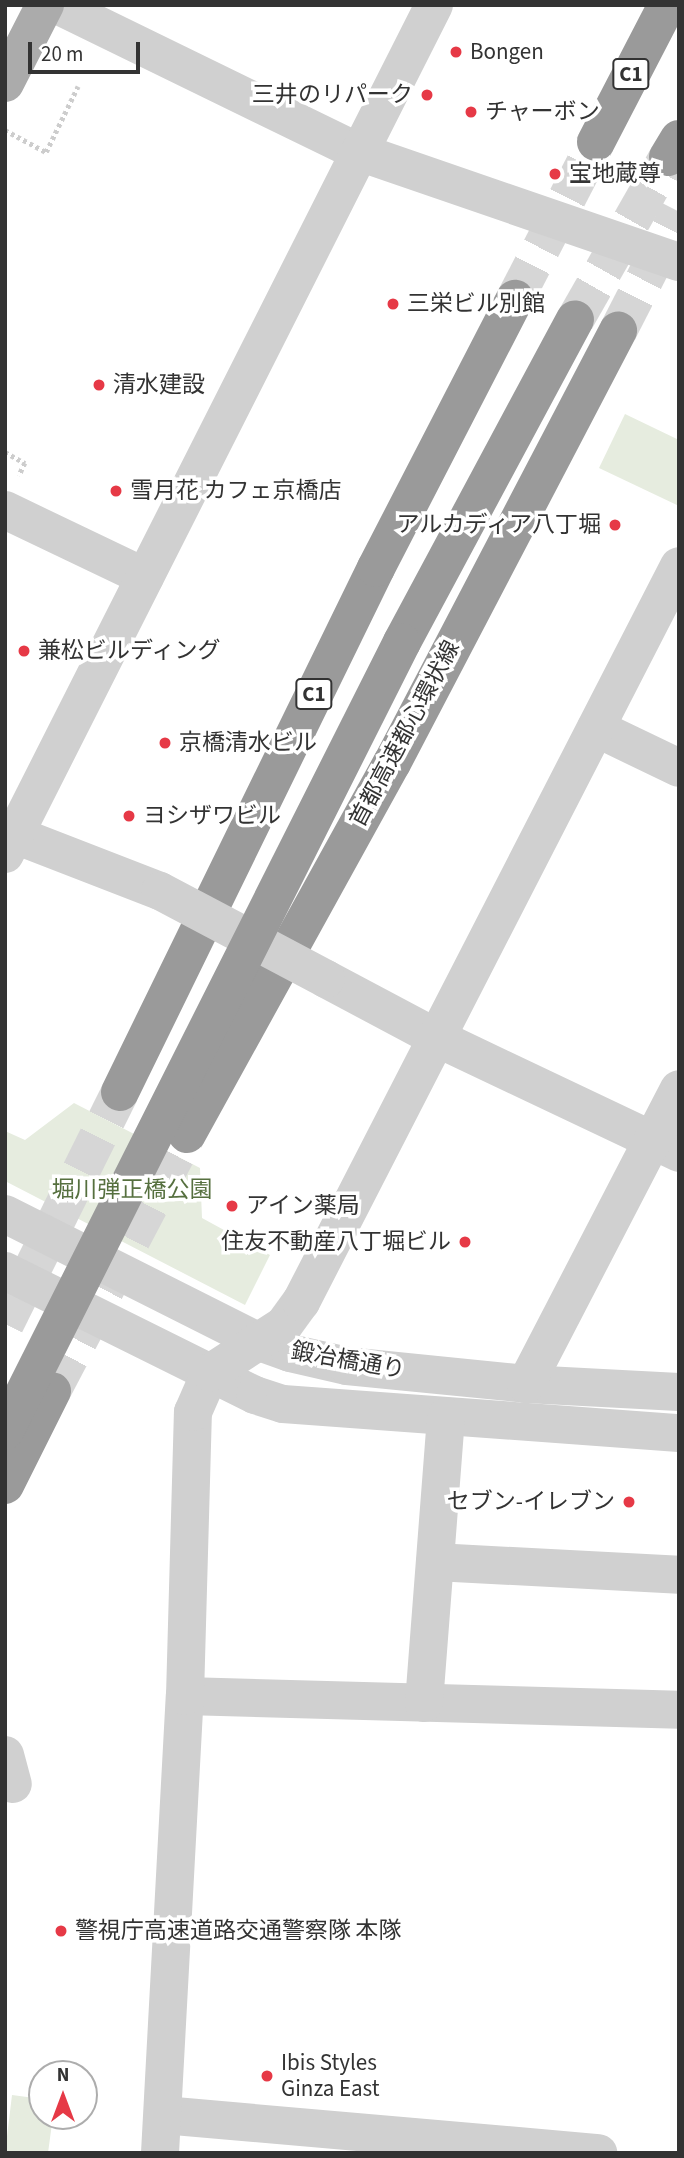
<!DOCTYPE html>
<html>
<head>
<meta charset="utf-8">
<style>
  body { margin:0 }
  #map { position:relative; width:684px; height:2158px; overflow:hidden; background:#fff; font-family:"Source Sans 3","Noto Sans JP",sans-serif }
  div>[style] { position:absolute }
  .green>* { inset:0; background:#e6ecdf }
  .highway-tunnel>* { height:38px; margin-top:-19px; transform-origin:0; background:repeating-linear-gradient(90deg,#d6d6d6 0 38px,transparent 0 57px) }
  .path>* { height:4.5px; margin-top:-2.25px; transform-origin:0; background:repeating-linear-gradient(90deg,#cdcdcd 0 3.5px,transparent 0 7px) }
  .minor>* { height:38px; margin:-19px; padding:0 19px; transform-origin:19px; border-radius:19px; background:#d0d0d0 }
  .major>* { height:38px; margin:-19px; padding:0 19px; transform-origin:19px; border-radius:19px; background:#ababab }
  .highway>* { height:38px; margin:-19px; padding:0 19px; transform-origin:19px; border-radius:19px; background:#9a9a9a }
  .minor-bridge>* { height:38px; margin:-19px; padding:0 19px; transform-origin:19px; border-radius:19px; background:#d0d0d0 }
  .highway-bridge>* { height:38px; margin:-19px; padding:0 19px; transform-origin:19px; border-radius:19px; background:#9a9a9a }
  .dots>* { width:19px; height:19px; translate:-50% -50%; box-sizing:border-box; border:4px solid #fff; border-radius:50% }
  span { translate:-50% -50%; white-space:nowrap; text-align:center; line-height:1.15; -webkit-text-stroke:7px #fff; paint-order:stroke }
  .shield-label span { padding:2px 5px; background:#fff; border:2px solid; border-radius:5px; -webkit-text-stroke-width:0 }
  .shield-label { font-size:21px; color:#333; font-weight:700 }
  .poi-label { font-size:23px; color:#333 }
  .left { translate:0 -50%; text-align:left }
  .right { translate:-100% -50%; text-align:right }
  .street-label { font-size:23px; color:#333 }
  .park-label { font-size:23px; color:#56703f }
  .frame { position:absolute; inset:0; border:7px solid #333; pointer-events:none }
  .north { position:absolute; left:28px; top:2060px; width:70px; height:70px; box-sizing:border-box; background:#fff; border:2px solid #adadad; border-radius:50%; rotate:0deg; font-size:19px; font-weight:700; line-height:28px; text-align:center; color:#333 }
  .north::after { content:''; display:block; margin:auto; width:24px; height:32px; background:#e63946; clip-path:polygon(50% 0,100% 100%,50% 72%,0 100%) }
  .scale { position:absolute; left:28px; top:42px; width:112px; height:32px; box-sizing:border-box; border:4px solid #333; border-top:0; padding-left:9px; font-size:21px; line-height:24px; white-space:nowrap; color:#333; -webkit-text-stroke:5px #fff; paint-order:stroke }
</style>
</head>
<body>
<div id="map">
  <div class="green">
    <div style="clip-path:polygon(625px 414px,679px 440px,679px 506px,599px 468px)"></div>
    <div style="clip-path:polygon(74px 1103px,200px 1168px,202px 1218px,270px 1255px,245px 1305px,5px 1181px,5px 1131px,25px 1140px)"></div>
    <div style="clip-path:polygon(12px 2095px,42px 2099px,42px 2116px,53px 2116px,48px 2153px,5px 2153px)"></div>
  </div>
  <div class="highway-tunnel">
    <div style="left:515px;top:299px;width:177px;rotate:-62.7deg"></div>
    <div style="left:575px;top:320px;width:188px;rotate:-60.3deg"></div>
    <div style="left:618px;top:331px;width:134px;rotate:-62.9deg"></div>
    <div style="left:5px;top:1324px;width:259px;rotate:-63.6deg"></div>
    <div style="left:52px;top:1391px;width:290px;rotate:-62.3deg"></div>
  </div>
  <div class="path">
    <div style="left:5px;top:130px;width:47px;rotate:28.2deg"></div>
    <div style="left:46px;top:152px;width:73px;rotate:-64.1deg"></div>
    <div style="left:5px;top:452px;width:23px;rotate:29deg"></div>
    <div style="left:25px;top:463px;width:14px;rotate:115deg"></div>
  </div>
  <div class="minor">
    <div style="left:57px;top:5px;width:336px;rotate:26deg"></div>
    <div style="left:359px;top:152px;width:338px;rotate:19deg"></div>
    <div style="left:5px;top:510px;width:155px;rotate:25.6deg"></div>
    <div style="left:596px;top:728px;width:92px;rotate:25.7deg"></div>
    <div style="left:5px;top:831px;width:166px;rotate:21.2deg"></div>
    <div style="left:5px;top:854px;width:951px;rotate:-63.19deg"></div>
    <div style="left:326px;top:979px;width:126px;rotate:28deg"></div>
    <div style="left:437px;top:1038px;width:268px;rotate:25.4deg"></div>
    <div style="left:5px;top:1214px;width:282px;rotate:26.7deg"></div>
    <div style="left:257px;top:1341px;width:35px;rotate:20deg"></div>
    <div style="left:290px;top:1353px;width:58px;rotate:12.8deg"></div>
    <div style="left:347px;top:1366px;width:180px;rotate:5.7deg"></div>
    <div style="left:526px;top:1384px;width:153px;rotate:3deg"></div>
    <div style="left:5px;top:1271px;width:279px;rotate:26.4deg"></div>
    <div style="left:255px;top:1395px;width:29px;rotate:18deg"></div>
    <div style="left:283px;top:1404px;width:397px;rotate:4.2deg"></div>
    <div style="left:526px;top:1384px;width:332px;rotate:-62.6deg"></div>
    <div style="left:435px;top:1562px;width:244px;rotate:3deg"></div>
    <div style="left:185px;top:1696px;width:494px;rotate:1.6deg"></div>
    <div style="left:424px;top:1703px;width:287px;rotate:-85.6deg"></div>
    <div style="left:5px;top:1755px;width:30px;rotate:75deg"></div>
    <div style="left:163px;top:2115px;width:437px;rotate:5deg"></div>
    <div style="left:160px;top:2153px;width:458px;rotate:-86.9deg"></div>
    <div style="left:185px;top:1696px;width:284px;rotate:-88.4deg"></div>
    <div style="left:193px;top:1412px;width:43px;rotate:-66.4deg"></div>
    <div style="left:210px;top:1373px;width:88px;rotate:-33deg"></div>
    <div style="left:284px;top:1325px;width:29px;rotate:-54deg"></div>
    <div style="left:301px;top:1302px;width:827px;rotate:-62.82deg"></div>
  </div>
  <div class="major">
    <div style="left:5px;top:83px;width:88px;rotate:-62.9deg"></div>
  </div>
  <div class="highway">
    <div style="left:596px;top:142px;width:154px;rotate:-62.6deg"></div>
    <div style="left:668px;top:157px;width:21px;rotate:-59deg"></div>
    <div style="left:402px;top:642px;width:366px;rotate:-61.8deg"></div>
    <div style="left:120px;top:1092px;width:583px;rotate:-63.96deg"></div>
    <div style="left:376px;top:568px;width:303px;rotate:-62.7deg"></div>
    <div style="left:187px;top:1134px;width:424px;rotate:-61.1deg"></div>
    <div style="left:392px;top:763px;width:488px;rotate:-62.4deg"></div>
    <div style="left:5px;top:1485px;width:105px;rotate:-63.4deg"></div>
  </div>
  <div class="minor-bridge">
    <div style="left:160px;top:891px;width:188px;rotate:27.9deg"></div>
  </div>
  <div class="highway-bridge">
    <div style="left:5px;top:1431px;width:883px;rotate:-63.29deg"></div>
  </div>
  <div class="dots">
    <div style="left:456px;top:52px;background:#e63946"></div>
    <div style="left:427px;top:95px;background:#e63946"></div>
    <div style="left:471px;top:112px;background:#e63946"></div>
    <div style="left:555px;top:174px;background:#e63946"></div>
    <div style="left:393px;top:304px;background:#e63946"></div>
    <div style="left:99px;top:385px;background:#e63946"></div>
    <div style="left:116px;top:491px;background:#e63946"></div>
    <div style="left:615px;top:525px;background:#e63946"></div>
    <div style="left:24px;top:651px;background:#e63946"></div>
    <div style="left:165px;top:743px;background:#e63946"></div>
    <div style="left:129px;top:816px;background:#e63946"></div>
    <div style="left:232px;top:1206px;background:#e63946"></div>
    <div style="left:465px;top:1242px;background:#e63946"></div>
    <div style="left:629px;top:1502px;background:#e63946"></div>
    <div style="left:61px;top:1931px;background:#e63946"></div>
    <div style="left:267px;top:2076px;background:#e63946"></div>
  </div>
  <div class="shield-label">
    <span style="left:631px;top:74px">C1</span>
    <span style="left:314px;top:694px">C1</span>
  </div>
  <div class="poi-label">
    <span class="left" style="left:470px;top:52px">Bongen</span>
    <span class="right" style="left:413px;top:95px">三井のリパーク</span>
    <span class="left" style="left:485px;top:112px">チャーボン</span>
    <span class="left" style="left:569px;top:174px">宝地蔵尊</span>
    <span class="left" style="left:407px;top:304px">三栄ビル別館</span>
    <span class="left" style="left:113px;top:385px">清水建設</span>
    <span class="left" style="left:130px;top:491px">雪月花 カフェ京橋店</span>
    <span class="right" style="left:601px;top:525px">アルカディア八丁堀</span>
    <span class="left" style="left:38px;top:651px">兼松ビルディング</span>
    <span class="left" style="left:179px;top:743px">京橋清水ビル</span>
    <span class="left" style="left:143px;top:816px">ヨシザワビル</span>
    <span class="left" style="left:246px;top:1206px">アイン薬局</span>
    <span class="right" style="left:451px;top:1242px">住友不動産八丁堀ビル</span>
    <span class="right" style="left:615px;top:1502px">セブン-イレブン</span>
    <span class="left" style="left:75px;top:1931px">警視庁高速道路交通警察隊 本隊</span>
    <span class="left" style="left:281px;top:2076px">Ibis Styles<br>Ginza East</span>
  </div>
  <div class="street-label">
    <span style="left:405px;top:734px;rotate:-62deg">首都高速都心環状線</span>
    <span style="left:348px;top:1361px;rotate:10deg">鍛冶橋通り</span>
  </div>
  <div class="park-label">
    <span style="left:132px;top:1190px">堀川弾正橋公園</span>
  </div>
  <div class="frame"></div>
  <div class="north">N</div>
  <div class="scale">20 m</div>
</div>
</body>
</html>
